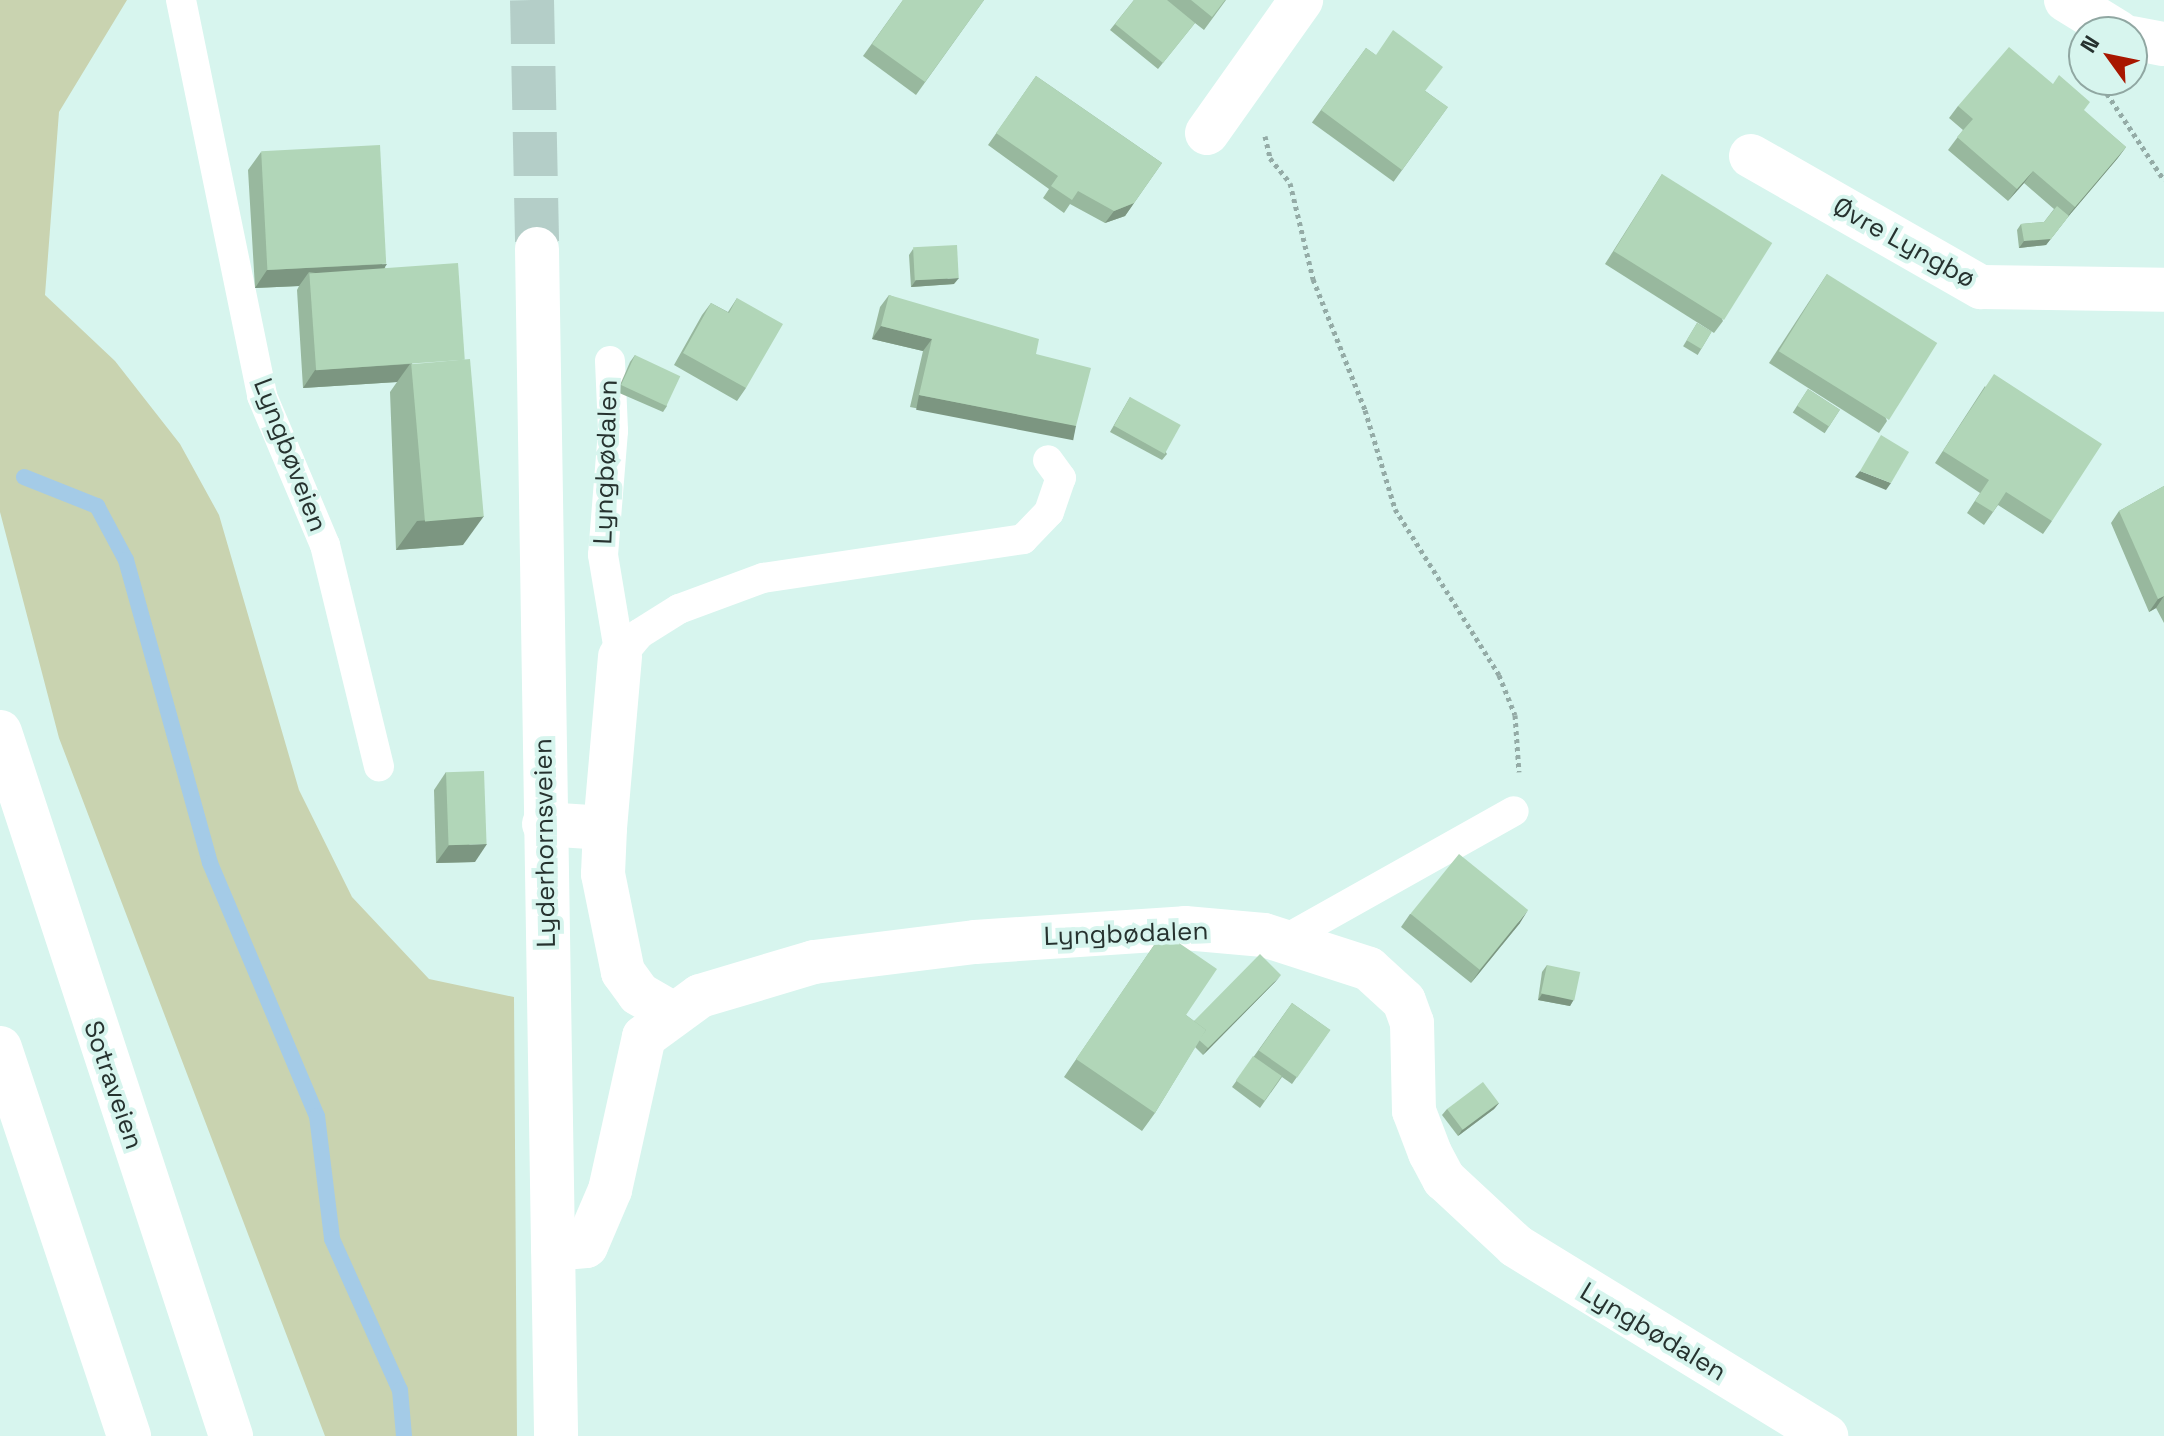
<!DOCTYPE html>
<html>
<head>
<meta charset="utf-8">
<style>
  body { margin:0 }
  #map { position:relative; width:2164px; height:1436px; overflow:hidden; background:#d7f5ee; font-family:"Space Grotesk",sans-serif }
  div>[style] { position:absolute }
  .green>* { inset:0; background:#c9d3b0 }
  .stream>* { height:16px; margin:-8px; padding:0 8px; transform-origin:8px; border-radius:8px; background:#a4cbe7 }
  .primary-tunnel>* { height:44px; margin-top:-22px; transform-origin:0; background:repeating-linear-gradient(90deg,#b4cec8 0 44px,transparent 0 66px) }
  .path>* { height:5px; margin-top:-2.5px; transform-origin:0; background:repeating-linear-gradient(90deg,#94aba6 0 4px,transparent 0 8px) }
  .lane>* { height:30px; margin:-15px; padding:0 15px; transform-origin:15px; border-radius:15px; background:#fff }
  .street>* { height:44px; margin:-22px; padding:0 22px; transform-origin:22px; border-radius:22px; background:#fff }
  .primary>* { height:44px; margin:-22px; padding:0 22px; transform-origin:22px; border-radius:22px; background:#fff }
  .highway>* { height:44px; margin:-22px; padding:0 22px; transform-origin:22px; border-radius:22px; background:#fff }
  .wall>* { inset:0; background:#98b89e; transform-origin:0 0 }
  .shaded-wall>* { inset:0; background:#7c9681; transform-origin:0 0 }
  .building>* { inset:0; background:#b1d6b8; transform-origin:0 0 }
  span { translate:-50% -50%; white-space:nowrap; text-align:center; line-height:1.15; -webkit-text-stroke:8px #d7f5ee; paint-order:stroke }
  .street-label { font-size:26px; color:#26322f }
  .north { position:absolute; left:2068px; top:16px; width:80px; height:80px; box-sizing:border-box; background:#d7f5ee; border:2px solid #90a7a2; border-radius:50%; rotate:303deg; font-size:22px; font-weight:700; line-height:32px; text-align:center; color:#26322f }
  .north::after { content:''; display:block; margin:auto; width:28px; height:36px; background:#a81700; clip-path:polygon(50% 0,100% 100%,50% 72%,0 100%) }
</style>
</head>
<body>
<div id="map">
  <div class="green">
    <div style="clip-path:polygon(0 0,127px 0,59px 112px,45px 295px,115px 361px,180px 444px,219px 515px,299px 790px,352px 897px,429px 979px,514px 997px,517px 1436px,325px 1436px,59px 738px,0 512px)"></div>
  </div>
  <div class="stream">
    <div style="left:24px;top:477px;width:79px;rotate:21.7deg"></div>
    <div style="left:97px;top:506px;width:61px;rotate:61.8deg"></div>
    <div style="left:126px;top:560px;width:314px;rotate:74.5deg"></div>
    <div style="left:210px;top:863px;width:275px;rotate:67.1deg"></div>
    <div style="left:317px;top:1116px;width:124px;rotate:83deg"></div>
    <div style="left:332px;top:1239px;width:166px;rotate:65.8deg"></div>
    <div style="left:400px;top:1390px;width:46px;rotate:85deg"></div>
  </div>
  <div class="primary-tunnel">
    <div style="left:532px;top:0;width:249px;rotate:88.8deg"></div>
  </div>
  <div class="path">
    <div style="left:2098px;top:80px;width:120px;rotate:56.6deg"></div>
    <div style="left:1265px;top:136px;width:23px;rotate:77deg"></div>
    <div style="left:1270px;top:158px;width:32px;rotate:51deg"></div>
    <div style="left:1290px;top:183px;width:99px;rotate:76.5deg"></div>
    <div style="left:1313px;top:279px;width:141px;rotate:68.3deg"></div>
    <div style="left:1365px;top:410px;width:103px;rotate:73.1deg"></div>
    <div style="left:1395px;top:509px;width:196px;rotate:57.9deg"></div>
    <div style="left:1499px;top:675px;width:43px;rotate:68.2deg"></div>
    <div style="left:1515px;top:715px;width:57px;rotate:86deg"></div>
  </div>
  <div class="lane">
    <div style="left:181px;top:0;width:404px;rotate:78.4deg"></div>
    <div style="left:262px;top:396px;width:162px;rotate:67.1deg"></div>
    <div style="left:325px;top:545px;width:228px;rotate:76.3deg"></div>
    <div style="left:610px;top:361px;width:70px;rotate:87.5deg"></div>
    <div style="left:613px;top:431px;width:124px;rotate:94.6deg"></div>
    <div style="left:603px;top:555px;width:103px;rotate:80.5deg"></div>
    <div style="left:620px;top:657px;width:30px;rotate:-50deg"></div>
    <div style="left:639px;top:634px;width:47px;rotate:-32deg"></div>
    <div style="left:679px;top:609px;width:90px;rotate:-20.3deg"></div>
    <div style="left:763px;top:578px;width:263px;rotate:-8.5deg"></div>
    <div style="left:1023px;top:539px;width:37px;rotate:-46deg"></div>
    <div style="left:1049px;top:512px;width:36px;rotate:-71deg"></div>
    <div style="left:1061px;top:478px;width:22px;rotate:-126deg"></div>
    <div style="left:1286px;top:939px;width:261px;rotate:-29.3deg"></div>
  </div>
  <div class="street">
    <div style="left:2066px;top:0;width:61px;rotate:31.6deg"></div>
    <div style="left:2132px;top:38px;width:32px;rotate:11deg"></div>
    <div style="left:1207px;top:133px;width:163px;rotate:-54.7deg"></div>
    <div style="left:1751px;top:156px;width:265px;rotate:29.7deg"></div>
    <div style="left:1981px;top:287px;width:183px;rotate:0.9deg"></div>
    <div style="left:544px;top:824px;width:61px;rotate:3.8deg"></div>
    <div style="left:605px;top:828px;width:46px;rotate:92.5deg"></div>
    <div style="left:603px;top:874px;width:100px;rotate:78.5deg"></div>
    <div style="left:623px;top:972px;width:27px;rotate:54deg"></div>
    <div style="left:639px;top:994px;width:38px;rotate:30deg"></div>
    <div style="left:605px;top:828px;width:172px;rotate:-85deg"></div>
    <div style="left:553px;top:1249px;width:33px;rotate:-5deg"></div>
    <div style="left:586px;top:1246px;width:61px;rotate:-66.8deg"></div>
    <div style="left:610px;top:1190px;width:157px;rotate:-77.5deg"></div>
    <div style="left:644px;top:1037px;width:69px;rotate:-36.2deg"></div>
    <div style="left:700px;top:996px;width:119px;rotate:-16.6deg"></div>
    <div style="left:814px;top:962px;width:162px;rotate:-7.1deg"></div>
    <div style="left:975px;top:942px;width:210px;rotate:-3.8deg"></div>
    <div style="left:1185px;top:928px;width:79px;rotate:5.1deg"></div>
    <div style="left:1264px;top:935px;width:110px;rotate:17.9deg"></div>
    <div style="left:1369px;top:969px;width:47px;rotate:42.4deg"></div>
    <div style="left:1404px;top:1001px;width:23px;rotate:70deg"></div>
    <div style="left:1412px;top:1023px;width:88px;rotate:88.7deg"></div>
    <div style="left:1414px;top:1111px;width:45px;rotate:69.1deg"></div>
    <div style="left:1430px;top:1153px;width:30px;rotate:62deg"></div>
    <div style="left:1444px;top:1179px;width:98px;rotate:42.9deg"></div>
    <div style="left:1516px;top:1246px;width:364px;rotate:31.5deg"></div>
  </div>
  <div class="primary">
    <div style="left:537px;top:249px;width:1187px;rotate:89.08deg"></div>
  </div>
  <div class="highway">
    <div style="left:0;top:732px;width:741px;rotate:71.83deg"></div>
    <div style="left:0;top:1048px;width:409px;rotate:71.6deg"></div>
  </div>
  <div class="wall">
    <div style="clip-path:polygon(903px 0,984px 0,916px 95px,863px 56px)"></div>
    <div style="clip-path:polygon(1134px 0,1226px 0,1204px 30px,1195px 23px,1158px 69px,1110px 30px)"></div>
    <div style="left:1366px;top:48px;width:101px;height:92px;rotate:36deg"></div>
    <div style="clip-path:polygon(1036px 76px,1162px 163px,1125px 216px,1105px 223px,1070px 204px,1064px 213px,1043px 198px,1049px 189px,988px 145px)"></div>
    <div style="clip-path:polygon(1958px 106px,2084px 111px,2126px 147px,2117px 159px,2067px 218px,2046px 245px,2019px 248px,2017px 230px,2021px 224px,2044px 222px,2054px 209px,2024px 183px,2008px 201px,1948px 150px,1963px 130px,1949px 118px)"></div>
    <div style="clip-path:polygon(261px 152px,385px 267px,463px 545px,396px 550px,390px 392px,397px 382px,303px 388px,297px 290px,299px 286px,255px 288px,248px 170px)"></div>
    <div style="clip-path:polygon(1662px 174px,1723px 321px,1714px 333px,1605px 264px)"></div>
    <div style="clip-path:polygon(913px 249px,954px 284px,911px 287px,909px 255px)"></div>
    <div style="clip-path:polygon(1827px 274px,1887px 421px,1879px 433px,1769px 363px)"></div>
    <div style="clip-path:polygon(889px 295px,1036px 354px,1076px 426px,1068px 438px,910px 407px,923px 351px,872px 339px,880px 307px)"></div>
    <div style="clip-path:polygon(737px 298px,746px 388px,737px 401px,674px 365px,702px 315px,711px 303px,728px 312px)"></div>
    <div style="left:1697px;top:323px;width:17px;height:27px;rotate:31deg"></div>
    <div style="clip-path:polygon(635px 355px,667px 406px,663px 412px,617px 392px,630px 362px)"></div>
    <div style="clip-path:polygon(1985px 386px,2052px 521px,2043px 534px,1998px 505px,1984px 525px,1967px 513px,1980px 493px,1935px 463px)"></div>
    <div style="left:1808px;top:389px;width:38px;height:28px;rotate:33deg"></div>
    <div style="clip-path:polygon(1130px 397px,1167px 454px,1162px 460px,1110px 432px)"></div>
    <div style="clip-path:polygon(2164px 486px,2164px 623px,2156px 608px,2149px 612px,2111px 523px,2119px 511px)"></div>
    <div style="clip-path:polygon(446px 772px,475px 862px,436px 863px,434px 790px)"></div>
    <div style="clip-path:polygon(1410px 914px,1520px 923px,1471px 983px,1401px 927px)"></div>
    <div style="clip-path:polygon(1163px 932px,1186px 1015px,1194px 1021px,1276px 981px,1203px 1055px,1195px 1047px,1155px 1113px,1142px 1131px,1064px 1077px)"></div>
    <div style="clip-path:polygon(1547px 965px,1574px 999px,1570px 1006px,1538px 1000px,1542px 972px)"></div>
    <div style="clip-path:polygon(1292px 1003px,1330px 1030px,1292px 1084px,1282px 1077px,1260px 1108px,1232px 1087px)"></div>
    <div style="clip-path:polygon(1499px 1103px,1494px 1109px,1458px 1136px,1442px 1115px,1447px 1109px)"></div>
  </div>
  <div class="shaded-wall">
    <div style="clip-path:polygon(2126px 147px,2117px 159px,2067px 218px,2046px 245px,2019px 248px,2024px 241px,2067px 217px,2075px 207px)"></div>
    <div style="clip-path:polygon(2033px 171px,2024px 183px,2008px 201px,2017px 189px)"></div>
    <div style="clip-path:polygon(1134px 203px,1125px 216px,1105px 223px,1114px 211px)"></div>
    <div style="clip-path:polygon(387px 264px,375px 282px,309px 272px,299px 286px,255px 288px,267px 270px)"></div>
    <div style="clip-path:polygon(959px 278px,954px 284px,911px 287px,916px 280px)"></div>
    <div style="clip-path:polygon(881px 326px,932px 339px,923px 351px,872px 339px)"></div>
    <div style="clip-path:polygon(410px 364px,397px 382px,303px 388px,315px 370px)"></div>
    <div style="left:919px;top:395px;width:160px;height:15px;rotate:11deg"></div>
    <div style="clip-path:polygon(1860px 471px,1891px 483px,1886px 490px,1855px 477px)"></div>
    <div style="clip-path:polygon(484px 516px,463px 545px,396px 550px,417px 521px)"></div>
    <div style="clip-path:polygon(2164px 596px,2156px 608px,2149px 612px,2158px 599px)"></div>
    <div style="clip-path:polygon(487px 844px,475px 862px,436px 863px,449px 845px)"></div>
    <div style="clip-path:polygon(1528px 910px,1520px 923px,1471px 983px,1480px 970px)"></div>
    <div style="clip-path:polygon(1281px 975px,1276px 981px,1203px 1055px,1208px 1048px)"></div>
    <div style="clip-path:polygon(1542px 994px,1574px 999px,1570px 1006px,1538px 1000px)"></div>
    <div style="clip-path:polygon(1499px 1103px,1494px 1109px,1458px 1136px,1462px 1130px)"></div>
  </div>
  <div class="building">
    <div style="clip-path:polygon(903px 0,984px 0,925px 82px,872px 44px)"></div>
    <div style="clip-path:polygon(1134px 0,1167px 0,1195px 23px,1163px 63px,1115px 24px)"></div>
    <div style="clip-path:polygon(1191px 0,1225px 0,1212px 17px)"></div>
    <div style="clip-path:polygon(1393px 30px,1443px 67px,1425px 91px,1448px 107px,1402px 170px,1321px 110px,1366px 48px,1376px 55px)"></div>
    <div style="clip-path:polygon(2009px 47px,2053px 84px,2059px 75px,2090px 102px,2084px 110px,2126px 147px,2075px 207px,2033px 171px,2017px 189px,1957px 137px,1973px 119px,1958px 106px)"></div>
    <div style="clip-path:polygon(1036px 76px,1162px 163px,1134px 203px,1114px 211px,1078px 191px,1072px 200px,1051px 186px,1058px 176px,996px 133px)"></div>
    <div style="left:380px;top:145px;width:119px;height:119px;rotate:87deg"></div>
    <div style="left:1662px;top:174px;width:130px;height:91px;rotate:32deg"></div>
    <div style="clip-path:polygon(2057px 206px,2069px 216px,2051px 239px,2024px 241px,2021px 224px,2044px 222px)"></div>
    <div style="left:957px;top:245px;width:33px;height:44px;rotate:87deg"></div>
    <div style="left:458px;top:263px;width:97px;height:149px;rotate:86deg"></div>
    <div style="left:1827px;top:274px;width:130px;height:91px;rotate:32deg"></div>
    <div style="clip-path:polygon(889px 295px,1039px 339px,1036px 354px,1091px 368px,1076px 426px,919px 395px,932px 339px,881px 326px)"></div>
    <div style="clip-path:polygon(737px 298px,783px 324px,746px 388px,683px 353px,711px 303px,729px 313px)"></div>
    <div style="left:1697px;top:323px;width:17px;height:20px;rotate:31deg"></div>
    <div style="left:635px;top:355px;width:50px;height:33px;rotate:25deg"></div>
    <div style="left:470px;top:359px;width:158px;height:59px;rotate:85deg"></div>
    <div style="clip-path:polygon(1994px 374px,2102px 444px,2052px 521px,2006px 492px,1993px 512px,1975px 501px,1989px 480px,1943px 451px)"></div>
    <div style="left:1808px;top:389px;width:38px;height:20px;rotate:33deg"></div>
    <div style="left:1130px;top:397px;width:58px;height:33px;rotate:29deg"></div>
    <div style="clip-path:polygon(1881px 435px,1909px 452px,1891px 483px,1860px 471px)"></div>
    <div style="clip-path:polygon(2164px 486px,2164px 596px,2158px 599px,2119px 511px)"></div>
    <div style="left:484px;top:771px;width:73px;height:38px;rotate:88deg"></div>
    <div style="left:1459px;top:854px;width:89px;height:77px;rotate:39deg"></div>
    <div style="clip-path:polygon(1163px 932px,1217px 969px,1186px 1015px,1206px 1030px,1155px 1113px,1076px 1059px)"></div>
    <div style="clip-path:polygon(1260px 954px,1281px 975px,1208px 1048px,1199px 1040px,1206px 1030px,1194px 1021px)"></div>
    <div style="left:1547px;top:965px;width:34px;height:29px;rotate:12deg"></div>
    <div style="left:1292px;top:1003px;width:47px;height:58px;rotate:35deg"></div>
    <div style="left:1253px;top:1056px;width:35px;height:30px;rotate:35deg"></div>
    <div style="left:1483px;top:1082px;width:26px;height:45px;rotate:53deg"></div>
  </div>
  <div class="street-label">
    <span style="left:1904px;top:243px;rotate:29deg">Øvre Lyngbø</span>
    <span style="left:290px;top:455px;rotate:69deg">Lyngbøveien</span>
    <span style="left:606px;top:462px;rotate:-88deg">Lyngbødalen</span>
    <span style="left:545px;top:843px;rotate:-91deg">Lyderhornsveien</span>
    <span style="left:1126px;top:934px;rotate:-2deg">Lyngbødalen</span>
    <span style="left:113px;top:1085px;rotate:71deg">Sotraveien</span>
    <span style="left:1653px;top:1332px;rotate:31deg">Lyngbødalen</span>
  </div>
  <div class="north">N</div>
</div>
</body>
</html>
